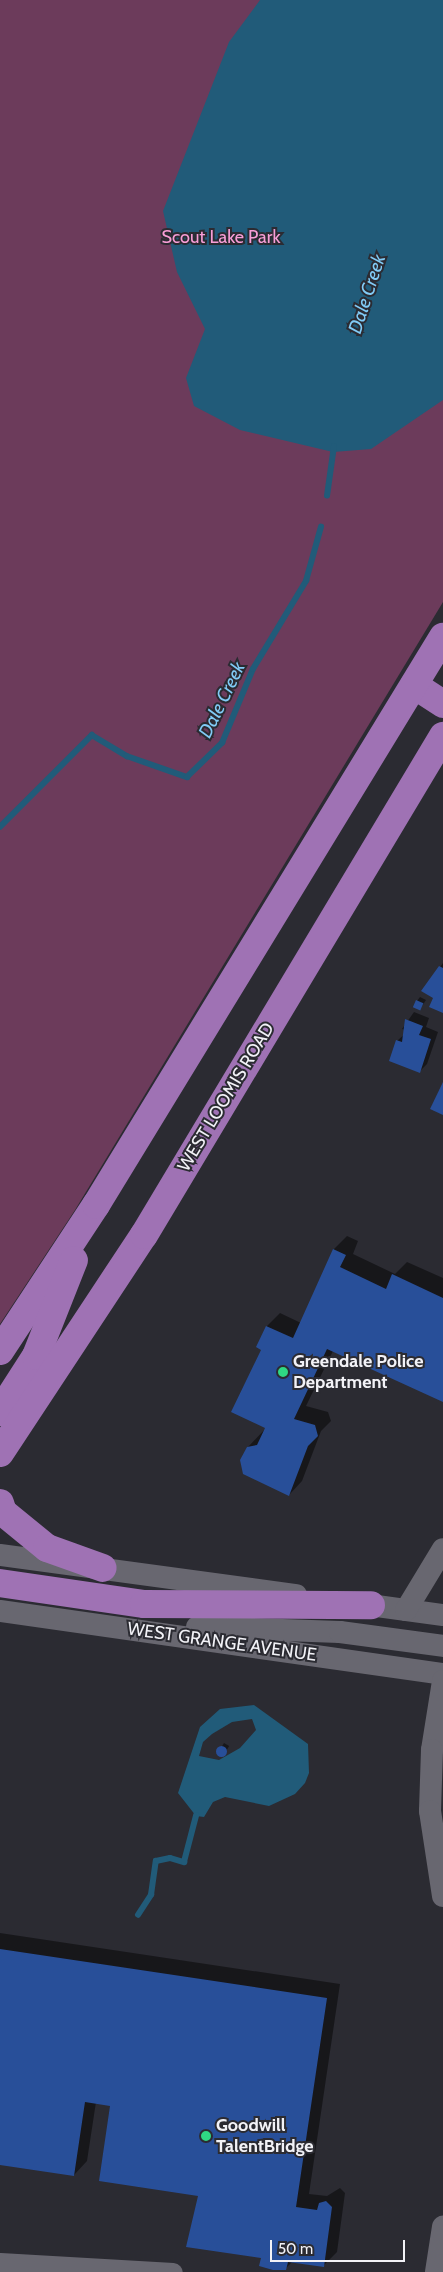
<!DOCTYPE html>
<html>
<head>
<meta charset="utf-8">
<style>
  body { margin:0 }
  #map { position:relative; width:443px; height:2272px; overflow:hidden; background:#2b2b32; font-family:Cabin,sans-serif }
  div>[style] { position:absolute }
  .green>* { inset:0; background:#6c3b5b }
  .water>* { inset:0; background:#215b79 }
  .shadow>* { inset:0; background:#0007; transform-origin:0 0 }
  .stream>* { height:5.5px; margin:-2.75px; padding:0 2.75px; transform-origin:2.75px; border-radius:2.75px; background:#215b79 }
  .building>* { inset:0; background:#284f99; transform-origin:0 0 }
  .round { border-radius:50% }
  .minor>* { height:19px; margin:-9.5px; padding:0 9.5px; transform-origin:9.5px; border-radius:9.5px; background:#686770 }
  .tertiary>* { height:22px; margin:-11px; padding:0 11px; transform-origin:11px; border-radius:11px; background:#686770 }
  .primary>* { height:28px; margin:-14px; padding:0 14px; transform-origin:14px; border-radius:14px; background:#9f72b4 }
  .dots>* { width:14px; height:14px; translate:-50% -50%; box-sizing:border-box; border:2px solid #2b2b32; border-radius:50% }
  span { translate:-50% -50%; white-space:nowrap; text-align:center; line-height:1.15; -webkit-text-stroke:4px #2b2b32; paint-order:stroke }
  .park-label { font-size:18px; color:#f89ed7 }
  .street-label { font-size:18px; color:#f2f2f7 }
  .poi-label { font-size:18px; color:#f2f2f7; font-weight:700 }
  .left { translate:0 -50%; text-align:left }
  .water-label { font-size:19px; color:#81cbf6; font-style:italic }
  .scale { position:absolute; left:270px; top:2240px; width:135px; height:22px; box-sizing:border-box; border:2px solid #f2f2f7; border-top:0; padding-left:6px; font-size:15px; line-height:18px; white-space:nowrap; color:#f2f2f7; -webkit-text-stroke:4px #2b2b32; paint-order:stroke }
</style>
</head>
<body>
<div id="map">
  <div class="green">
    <div style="clip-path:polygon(0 0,443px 0,443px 602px,75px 1210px,0 1324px)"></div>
  </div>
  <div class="water">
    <div style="clip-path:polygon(260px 0,443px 0,443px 400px,371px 449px,333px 452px,240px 430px,194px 406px,186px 378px,205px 329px,177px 272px,163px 211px,229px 42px)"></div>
    <div style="clip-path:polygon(evenodd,254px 1705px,308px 1744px,309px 1773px,305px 1783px,295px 1794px,269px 1806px,225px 1797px,213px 1802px,204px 1817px,196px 1816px,178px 1793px,200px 1727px,220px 1709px,254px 1705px,252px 1719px,256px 1730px,240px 1748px,219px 1760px,199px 1756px,203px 1742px,212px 1734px,232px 1722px,252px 1719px)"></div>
  </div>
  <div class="shadow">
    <div style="clip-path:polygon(443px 963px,443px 1012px,435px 997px,423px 990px)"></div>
    <div style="clip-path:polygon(420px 997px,426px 1000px,420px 1009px,417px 1001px)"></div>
    <div style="clip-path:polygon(414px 1012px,429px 1018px,426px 1027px,438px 1032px,427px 1064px,420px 1071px,397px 1041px,408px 1031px,402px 1029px)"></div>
    <div style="clip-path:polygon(347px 1236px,358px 1241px,353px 1254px,395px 1274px,407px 1262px,443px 1278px,443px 1401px,333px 1351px,306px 1406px,328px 1412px,331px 1421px,321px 1431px,302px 1481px,289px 1495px,248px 1447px,266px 1428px,262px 1349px,257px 1347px,267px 1326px,280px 1313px,301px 1323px,334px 1249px)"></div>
    <div style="left:224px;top:1743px;width:6px;height:11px;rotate:31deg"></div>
    <div style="clip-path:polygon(0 1933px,340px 1984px,309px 2194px,327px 2196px,340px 2188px,345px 2193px,337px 2252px,323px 2266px,292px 2262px,286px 2268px,262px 2257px,111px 2105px,96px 2102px,87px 2161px,74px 2175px,0 2164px)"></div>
  </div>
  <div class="stream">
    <div style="left:327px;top:496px;width:50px;rotate:-82deg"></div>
    <div style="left:0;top:827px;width:130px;rotate:-45deg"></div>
    <div style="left:92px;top:735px;width:41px;rotate:31deg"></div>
    <div style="left:127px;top:756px;width:64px;rotate:19.3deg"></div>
    <div style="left:187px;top:777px;width:49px;rotate:-44.2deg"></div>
    <div style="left:222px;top:743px;width:80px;rotate:-67.3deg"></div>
    <div style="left:253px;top:669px;width:103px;rotate:-58.9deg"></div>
    <div style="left:306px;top:581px;width:56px;rotate:-74.5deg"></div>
    <div style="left:138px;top:1915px;width:24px;rotate:-57deg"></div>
    <div style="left:151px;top:1895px;width:34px;rotate:-82deg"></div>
    <div style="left:156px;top:1861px;width:14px;rotate:-12deg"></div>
    <div style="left:170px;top:1858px;width:15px;rotate:16deg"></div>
    <div style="left:184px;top:1862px;width:48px;rotate:-75.4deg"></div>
  </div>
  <div class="building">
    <div style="clip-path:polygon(439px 966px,443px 968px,443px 1013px,429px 1007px,433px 998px,421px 991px)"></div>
    <div style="left:416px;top:1000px;width:8px;height:8px;rotate:23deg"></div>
    <div style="clip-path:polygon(405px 1019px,423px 1026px,419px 1035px,431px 1039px,420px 1073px,389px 1061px,396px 1040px,402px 1042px)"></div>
    <div style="clip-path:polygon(443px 1082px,443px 1115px,430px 1109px)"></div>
    <div style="clip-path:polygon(333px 1249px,346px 1255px,340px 1267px,386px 1289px,392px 1274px,443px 1298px,443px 1402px,327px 1349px,294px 1419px,315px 1425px,318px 1436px,308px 1446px,289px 1496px,243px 1474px,240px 1460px,247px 1447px,257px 1445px,265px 1428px,231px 1412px,261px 1350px,256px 1347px,266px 1326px,293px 1338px)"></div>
    <div class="round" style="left:215.5px;top:1745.5px;width:11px;height:11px"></div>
    <div style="clip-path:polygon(0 1949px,327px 1998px,296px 2207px,317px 2210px,319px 2203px,326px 2201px,332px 2207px,324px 2267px,288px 2262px,286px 2270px,273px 2270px,259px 2266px,261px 2258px,186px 2247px,198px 2196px,99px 2181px,110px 2106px,85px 2102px,74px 2176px,0 2165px)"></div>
  </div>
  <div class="minor">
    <div style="left:0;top:2262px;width:173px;rotate:3.3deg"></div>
  </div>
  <div class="tertiary">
    <div style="left:0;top:1555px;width:299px;rotate:7.7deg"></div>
    <div style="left:355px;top:1603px;width:89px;rotate:7.8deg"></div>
    <div style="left:406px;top:1610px;width:71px;rotate:-58.8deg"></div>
    <div style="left:0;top:1611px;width:447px;rotate:8.1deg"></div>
    <div style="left:197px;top:1627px;width:143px;rotate:2deg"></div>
    <div style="left:340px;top:1632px;width:104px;rotate:7.7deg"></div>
    <div style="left:443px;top:1681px;width:70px;rotate:99.1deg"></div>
    <div style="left:432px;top:1750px;width:61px;rotate:91.9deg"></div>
    <div style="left:430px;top:1811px;width:86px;rotate:81.3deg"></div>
    <div style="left:436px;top:2272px;width:46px;rotate:-81.2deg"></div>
  </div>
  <div class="primary">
    <div style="left:414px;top:685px;width:35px;rotate:33deg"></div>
    <div style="left:0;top:1351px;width:175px;rotate:-56.7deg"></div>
    <div style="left:96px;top:1205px;width:666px;rotate:-58.58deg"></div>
    <div style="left:0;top:1412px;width:67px;rotate:-57.3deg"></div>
    <div style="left:36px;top:1356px;width:103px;rotate:-68.4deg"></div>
    <div style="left:0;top:1453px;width:261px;rotate:-56.6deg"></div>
    <div style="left:144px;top:1235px;width:582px;rotate:-59.07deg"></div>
    <div style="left:0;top:1503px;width:9px;rotate:72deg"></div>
    <div style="left:3px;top:1512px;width:57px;rotate:39.3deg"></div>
    <div style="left:47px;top:1548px;width:59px;rotate:19.7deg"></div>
    <div style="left:0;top:1583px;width:146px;rotate:8.3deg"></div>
    <div style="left:144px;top:1604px;width:227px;rotate:0.3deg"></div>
  </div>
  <div class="dots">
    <div style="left:283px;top:1372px;background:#2fd883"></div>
    <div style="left:206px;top:2136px;background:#2fd883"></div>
  </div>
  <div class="park-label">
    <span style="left:221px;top:237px">Scout Lake Park</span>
  </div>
  <div class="street-label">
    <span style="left:226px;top:1097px;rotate:-59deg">WEST LOOMIS ROAD</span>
    <span style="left:222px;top:1642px;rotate:8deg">WEST GRANGE AVENUE</span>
  </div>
  <div class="poi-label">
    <span class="left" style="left:293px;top:1372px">Greendale Police<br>Department</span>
    <span class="left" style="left:216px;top:2136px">Goodwill<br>TalentBridge</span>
  </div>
  <div class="water-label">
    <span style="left:367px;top:294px;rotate:-72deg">Dale Creek</span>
    <span style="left:222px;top:700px;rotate:-64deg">Dale Creek</span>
  </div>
  <div class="scale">50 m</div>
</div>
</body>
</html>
